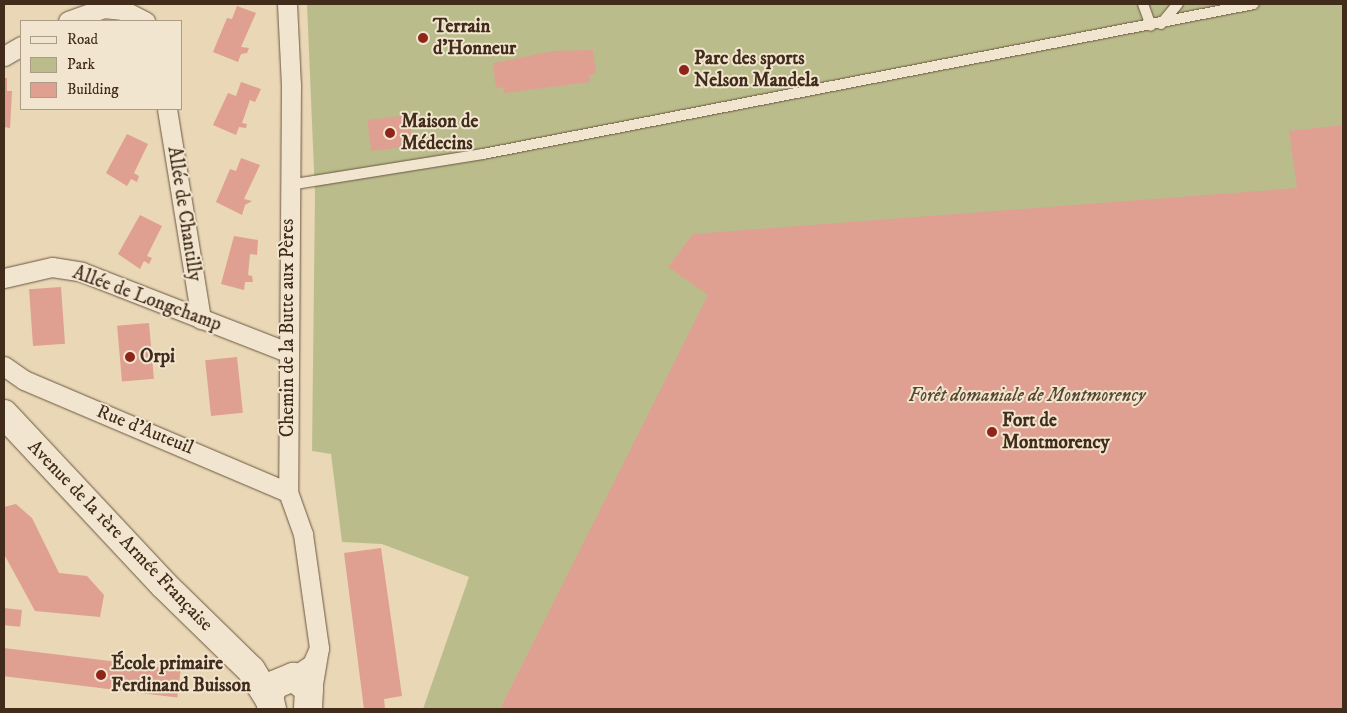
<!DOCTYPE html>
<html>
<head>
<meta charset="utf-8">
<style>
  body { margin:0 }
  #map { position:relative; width:1347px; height:713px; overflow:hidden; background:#e9d7b5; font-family:"IM FELL DW Pica",serif }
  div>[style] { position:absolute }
  .green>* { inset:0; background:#babd8b }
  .building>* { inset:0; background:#df9f91; transform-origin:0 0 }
  .roads { filter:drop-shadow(0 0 1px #6b5642) drop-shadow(0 0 1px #6b5642) }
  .lane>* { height:10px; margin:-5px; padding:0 5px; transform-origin:5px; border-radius:5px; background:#f1e5cf }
  .street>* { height:19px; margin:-9.5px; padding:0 9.5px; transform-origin:9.5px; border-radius:9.5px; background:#f1e5cf }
  .secondary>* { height:28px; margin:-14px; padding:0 14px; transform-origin:14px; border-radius:14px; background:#f1e5cf }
  .dots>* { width:14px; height:14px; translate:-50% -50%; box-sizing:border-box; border:2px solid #f1e5cf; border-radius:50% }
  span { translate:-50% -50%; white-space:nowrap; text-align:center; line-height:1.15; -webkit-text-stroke:4px #f1e5cf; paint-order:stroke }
  .poi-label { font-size:19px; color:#412b1b; font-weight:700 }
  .left { translate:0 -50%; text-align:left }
  .street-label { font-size:19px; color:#412b1b }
  .park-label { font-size:19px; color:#594831; font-style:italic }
  .frame { position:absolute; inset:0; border:5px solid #412b1b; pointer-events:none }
  .legend { position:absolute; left:20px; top:20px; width:162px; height:90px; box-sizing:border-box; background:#f1e5cf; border:1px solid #ab9b87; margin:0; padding:6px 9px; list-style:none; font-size:15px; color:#412b1b }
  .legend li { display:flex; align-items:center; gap:10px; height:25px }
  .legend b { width:25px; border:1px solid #ab9b87 }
</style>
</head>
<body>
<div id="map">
  <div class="green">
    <div style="clip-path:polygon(307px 4px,1343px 4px,1343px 709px,423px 709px,469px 577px,382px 544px,342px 542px,331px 454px,312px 451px,315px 194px)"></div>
  </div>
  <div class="building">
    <div style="clip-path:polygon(237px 6px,256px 13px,241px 47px,249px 48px,247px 53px,241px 54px,238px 62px,213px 52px,227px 18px,232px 19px)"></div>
    <div style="clip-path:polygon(593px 50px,596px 74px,589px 75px,590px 82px,504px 93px,503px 87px,496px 88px,493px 63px,554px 51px)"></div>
    <div style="clip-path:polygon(4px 78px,7px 78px,7px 91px,12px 91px,10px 128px,4px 127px)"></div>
    <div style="clip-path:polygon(241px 82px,261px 89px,255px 102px,250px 100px,242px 123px,247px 124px,246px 128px,239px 127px,236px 135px,213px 125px,228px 93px,236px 96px)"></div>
    <div style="left:409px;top:115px;width:31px;height:42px;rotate:83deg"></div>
    <div style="clip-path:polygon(1343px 125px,1343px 709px,500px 709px,708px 295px,668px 267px,693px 234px,1297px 188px,1289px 131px)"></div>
    <div style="clip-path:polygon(127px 134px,148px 144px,134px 173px,139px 176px,137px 182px,131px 179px,127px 186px,106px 173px)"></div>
    <div style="clip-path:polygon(241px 158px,260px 165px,244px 199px,252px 201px,245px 205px,242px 215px,216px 202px,230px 169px,236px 171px)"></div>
    <div style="clip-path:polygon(140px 215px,162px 226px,147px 256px,152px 258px,149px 264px,144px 261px,140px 269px,118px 254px)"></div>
    <div style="clip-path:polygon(234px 236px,258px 240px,257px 255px,250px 254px,248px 275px,252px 276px,253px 282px,245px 282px,244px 290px,221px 284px)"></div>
    <div style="left:61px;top:287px;width:57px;height:32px;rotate:86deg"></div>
    <div style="left:149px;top:323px;width:56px;height:32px;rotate:85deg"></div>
    <div style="left:237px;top:357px;width:56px;height:32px;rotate:84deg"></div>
    <div style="clip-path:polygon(16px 504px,32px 518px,59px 573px,87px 576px,104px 595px,100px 617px,35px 611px,4px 554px,4px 507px)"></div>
    <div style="clip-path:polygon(381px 548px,402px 696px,384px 699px,385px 709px,364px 709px,344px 553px)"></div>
    <div style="left:4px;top:608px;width:18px;height:17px;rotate:6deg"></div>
    <div style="left:4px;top:648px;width:178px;height:28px;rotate:7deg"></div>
  </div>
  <div class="roads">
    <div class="lane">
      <div style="left:1143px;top:4px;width:23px;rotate:70deg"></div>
      <div style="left:1161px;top:24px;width:26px;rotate:-50deg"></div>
      <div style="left:289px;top:185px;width:196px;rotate:-9.1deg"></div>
      <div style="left:483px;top:154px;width:785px;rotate:-11.01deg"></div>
    </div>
    <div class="street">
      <div style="left:287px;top:4px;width:81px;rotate:87.2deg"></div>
      <div style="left:291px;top:85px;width:407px;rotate:90.4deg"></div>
      <div style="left:288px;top:492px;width:45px;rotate:70.3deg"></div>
      <div style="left:303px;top:534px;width:115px;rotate:82deg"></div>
      <div style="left:68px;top:21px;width:37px;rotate:-20deg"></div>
      <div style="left:103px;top:8px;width:20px;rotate:6deg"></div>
      <div style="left:123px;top:10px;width:25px;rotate:27deg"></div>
      <div style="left:4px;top:56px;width:20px;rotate:-30deg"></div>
      <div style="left:167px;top:109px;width:213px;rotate:80.8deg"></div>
      <div style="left:4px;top:278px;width:49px;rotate:-12.9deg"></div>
      <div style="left:52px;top:267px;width:30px;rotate:9deg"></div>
      <div style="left:82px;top:272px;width:220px;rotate:21.3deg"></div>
      <div style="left:4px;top:366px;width:24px;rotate:35deg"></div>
      <div style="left:24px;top:380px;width:287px;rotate:23deg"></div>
      <div style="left:293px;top:677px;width:23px;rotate:-34deg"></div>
      <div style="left:312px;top:664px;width:17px;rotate:-66deg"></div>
      <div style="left:319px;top:648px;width:49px;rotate:99.5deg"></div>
    </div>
    <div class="secondary">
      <div style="left:4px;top:414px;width:234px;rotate:46.9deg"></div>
      <div style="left:164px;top:585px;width:122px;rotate:44.3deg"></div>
      <div style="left:251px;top:670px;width:36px;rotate:58deg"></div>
      <div style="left:272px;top:709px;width:12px;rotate:-104deg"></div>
      <div style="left:269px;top:697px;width:13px;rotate:-67deg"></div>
      <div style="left:274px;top:685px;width:21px;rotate:-23deg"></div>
      <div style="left:293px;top:677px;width:20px;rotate:37deg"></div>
      <div style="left:309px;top:689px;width:20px;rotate:93deg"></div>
    </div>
  </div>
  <div class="dots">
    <div style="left:423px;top:38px;background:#8f2418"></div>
    <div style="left:684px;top:70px;background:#8f2418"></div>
    <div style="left:390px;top:133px;background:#8f2418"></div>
    <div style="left:130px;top:357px;background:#8f2418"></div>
    <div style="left:992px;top:432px;background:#8f2418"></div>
    <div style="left:101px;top:675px;background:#8f2418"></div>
  </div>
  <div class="poi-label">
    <span class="left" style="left:433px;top:38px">Terrain<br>d'Honneur</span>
    <span class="left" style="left:694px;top:70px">Parc des sports<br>Nelson Mandela</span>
    <span class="left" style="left:401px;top:133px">Maison de<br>Médecins</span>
    <span class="left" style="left:140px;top:357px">Orpi</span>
    <span class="left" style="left:1002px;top:432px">Fort de<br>Montmorency</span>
    <span class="left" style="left:111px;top:675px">École primaire<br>Ferdinand Buisson</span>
  </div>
  <div class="street-label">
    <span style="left:184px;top:214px;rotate:81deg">Allée de Chantilly</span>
    <span style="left:147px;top:299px;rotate:20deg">Allée de Longchamp</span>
    <span style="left:288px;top:328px;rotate:-90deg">Chemin de la Butte aux Pères</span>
    <span style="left:145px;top:430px;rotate:22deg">Rue d'Auteuil</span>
    <span style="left:120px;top:536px;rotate:46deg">Avenue de la 1ère Armée Française</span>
  </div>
  <div class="park-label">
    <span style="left:1027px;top:396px">Forêt domaniale de Montmorency</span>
  </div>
  <div class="frame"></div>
  <ul class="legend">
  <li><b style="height:6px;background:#f1e5cf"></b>Road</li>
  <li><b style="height:14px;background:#babd8b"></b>Park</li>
  <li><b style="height:14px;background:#df9f91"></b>Building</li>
  </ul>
</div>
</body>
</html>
